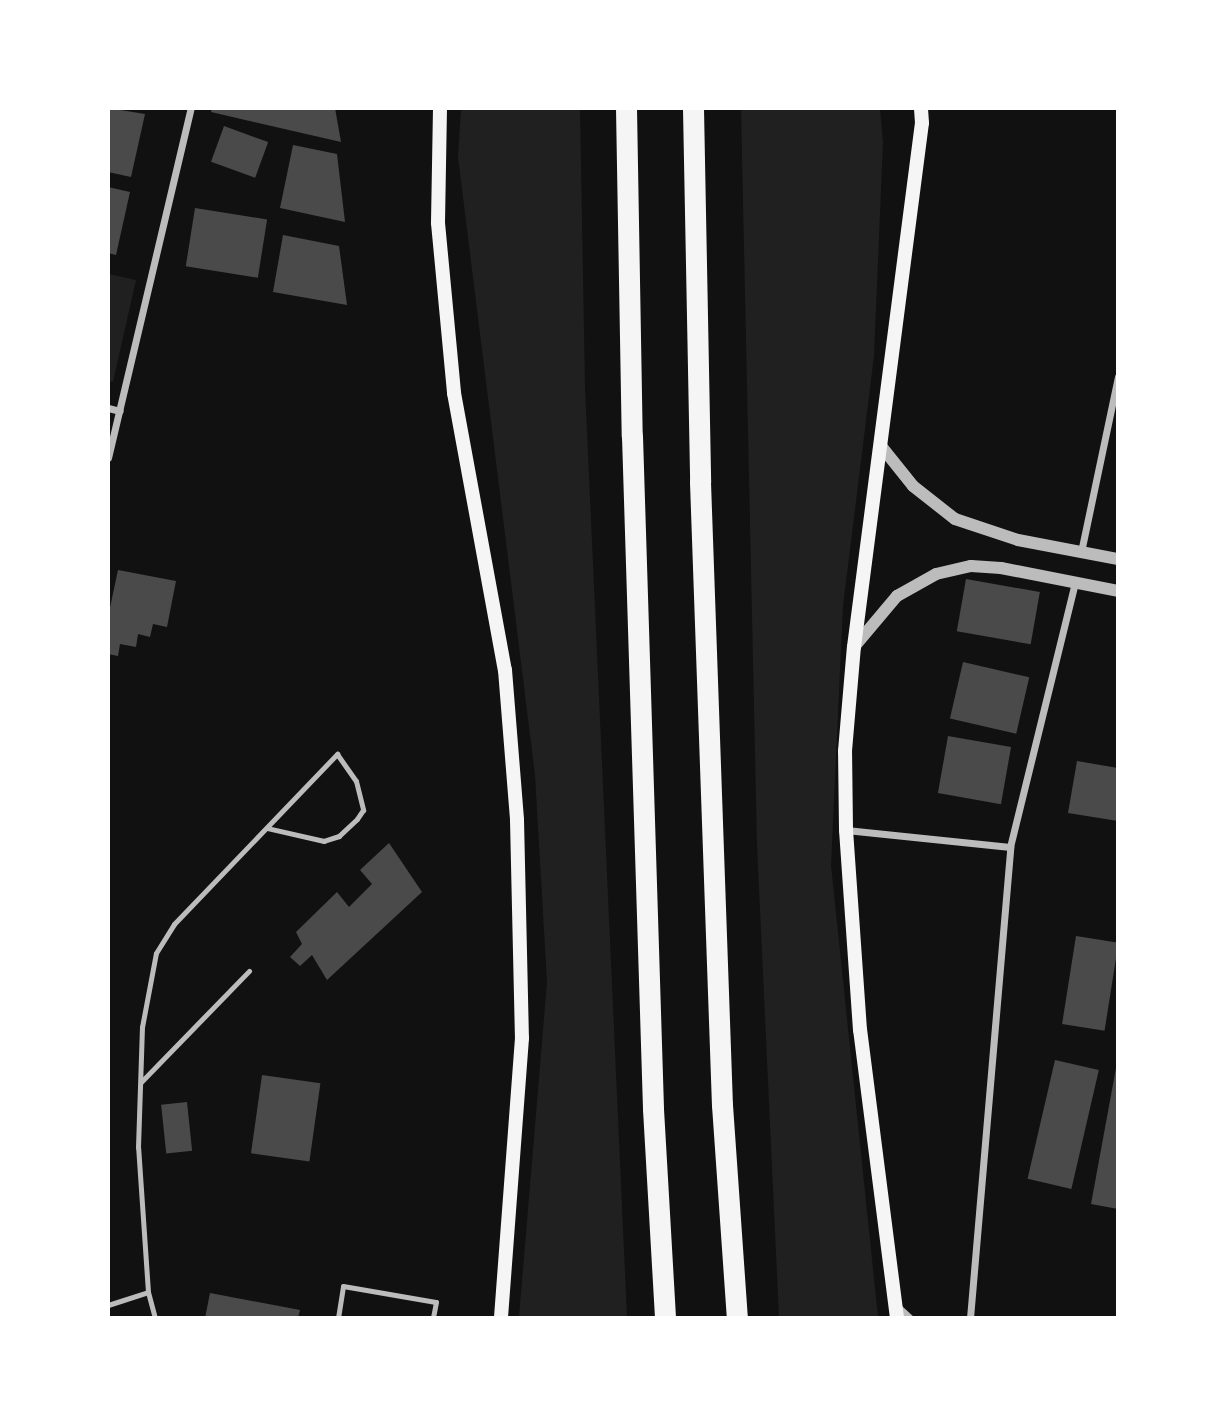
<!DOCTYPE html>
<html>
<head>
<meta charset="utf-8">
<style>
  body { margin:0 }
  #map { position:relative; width:1226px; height:1426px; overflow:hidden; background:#111; font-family:Rubik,sans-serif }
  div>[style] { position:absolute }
  .green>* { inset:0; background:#202020 }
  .building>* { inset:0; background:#4a4a4a; transform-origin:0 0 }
  .service>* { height:5px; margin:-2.5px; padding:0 2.5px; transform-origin:2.5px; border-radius:2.5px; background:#bcbcbc }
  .minor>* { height:7px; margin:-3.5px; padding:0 3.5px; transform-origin:3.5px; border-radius:3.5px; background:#bcbcbc }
  .tertiary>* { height:12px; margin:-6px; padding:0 6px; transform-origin:6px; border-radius:6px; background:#bcbcbc }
  .secondary>* { height:14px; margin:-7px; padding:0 7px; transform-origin:7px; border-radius:7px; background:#f5f5f5 }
  .motorway>* { height:21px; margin:-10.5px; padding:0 10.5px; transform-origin:10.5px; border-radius:10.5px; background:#f5f5f5 }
  span { translate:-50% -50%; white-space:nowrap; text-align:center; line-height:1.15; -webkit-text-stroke:7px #fff; paint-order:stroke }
  .frame { position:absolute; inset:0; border:110px solid #fff; pointer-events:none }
</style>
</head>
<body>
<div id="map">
  <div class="green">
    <div style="clip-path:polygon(461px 109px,580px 109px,585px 387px,627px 1317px,519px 1317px,547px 982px,535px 775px,458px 157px)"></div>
    <div style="clip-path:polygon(741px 109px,880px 109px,883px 142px,874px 356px,843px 606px,831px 865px,878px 1317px,779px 1317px,757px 845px)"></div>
    <div style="clip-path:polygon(109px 274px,136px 280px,113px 382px,108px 381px)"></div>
  </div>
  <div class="building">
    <div style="clip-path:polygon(108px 108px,145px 114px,131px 177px,108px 172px)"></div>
    <div style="clip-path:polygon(212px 108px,335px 108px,341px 142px,211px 112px)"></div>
    <div style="left:224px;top:126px;width:47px;height:38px;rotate:20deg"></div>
    <div style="clip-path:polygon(293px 145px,337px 154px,345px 222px,280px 208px)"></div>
    <div style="clip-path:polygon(108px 187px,130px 192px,116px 255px,108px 253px)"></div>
    <div style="left:195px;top:208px;width:73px;height:59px;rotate:9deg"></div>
    <div style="clip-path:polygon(283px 235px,339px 246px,347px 305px,273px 292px)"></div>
    <div style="clip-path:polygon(118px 570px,176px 581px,167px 627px,153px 624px,150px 637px,138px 634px,136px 647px,120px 644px,118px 656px,108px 654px,108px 617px)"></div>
    <div style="left:966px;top:579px;width:75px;height:53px;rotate:10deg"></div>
    <div style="left:963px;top:662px;width:68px;height:58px;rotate:13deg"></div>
    <div style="left:948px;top:736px;width:64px;height:58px;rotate:10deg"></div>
    <div style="clip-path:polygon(1077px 761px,1118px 768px,1118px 821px,1068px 813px)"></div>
    <div style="clip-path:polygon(389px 843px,422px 892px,327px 980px,312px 955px,300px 966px,290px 957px,302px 944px,296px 932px,337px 892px,349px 907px,372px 884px,360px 870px)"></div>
    <div style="left:1076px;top:936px;width:43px;height:89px;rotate:9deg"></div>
    <div style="left:1055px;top:1060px;width:45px;height:122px;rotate:13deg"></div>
    <div style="clip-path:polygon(1116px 1068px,1118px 1069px,1118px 1209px,1091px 1204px)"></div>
    <div style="left:262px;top:1075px;width:59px;height:79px;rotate:8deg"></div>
    <div style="left:187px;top:1102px;width:49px;height:26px;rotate:84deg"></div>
    <div style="clip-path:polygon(210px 1293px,300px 1310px,298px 1318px,205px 1318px)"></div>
  </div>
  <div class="service">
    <div style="left:141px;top:1082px;width:155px;rotate:-45.8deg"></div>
    <div style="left:148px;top:1292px;width:27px;rotate:75deg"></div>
    <div style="left:108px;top:1305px;width:42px;rotate:-18deg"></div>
    <div style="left:148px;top:1292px;width:145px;rotate:-93.9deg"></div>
    <div style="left:138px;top:1147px;width:120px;rotate:-88.1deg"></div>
    <div style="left:142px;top:1027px;width:75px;rotate:-79.3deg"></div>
    <div style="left:156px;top:953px;width:34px;rotate:-58deg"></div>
    <div style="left:174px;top:924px;width:236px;rotate:-46.2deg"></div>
    <div style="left:337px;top:754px;width:33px;rotate:55deg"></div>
    <div style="left:356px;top:781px;width:30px;rotate:76deg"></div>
    <div style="left:363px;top:810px;width:11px;rotate:124deg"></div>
    <div style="left:357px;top:819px;width:25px;rotate:137deg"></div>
    <div style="left:339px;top:836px;width:16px;rotate:162deg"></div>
    <div style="left:324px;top:841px;width:58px;rotate:-167.2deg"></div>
    <div style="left:338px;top:1318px;width:32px;rotate:-81deg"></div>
    <div style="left:343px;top:1286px;width:94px;rotate:9.8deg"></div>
    <div style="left:436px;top:1302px;width:16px;rotate:101deg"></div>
  </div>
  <div class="minor">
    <div style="left:108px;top:408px;width:12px;rotate:14deg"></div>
    <div style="left:108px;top:458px;width:360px;rotate:-76.7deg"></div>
    <div style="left:1081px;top:552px;width:179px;rotate:-78.1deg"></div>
    <div style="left:846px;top:830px;width:165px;rotate:5.9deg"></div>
    <div style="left:898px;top:1307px;width:16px;rotate:43deg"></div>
    <div style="left:970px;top:1318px;width:473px;rotate:-85.1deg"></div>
    <div style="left:1010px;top:847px;width:273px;rotate:-76.2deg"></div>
  </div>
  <div class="tertiary">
    <div style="left:881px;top:446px;width:51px;rotate:51.3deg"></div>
    <div style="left:913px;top:486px;width:53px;rotate:38.2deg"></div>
    <div style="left:955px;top:519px;width:66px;rotate:18.4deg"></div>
    <div style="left:1018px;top:540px;width:102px;rotate:10.8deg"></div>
    <div style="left:854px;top:647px;width:67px;rotate:-49.9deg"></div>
    <div style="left:897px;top:596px;width:45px;rotate:-29.4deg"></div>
    <div style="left:936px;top:574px;width:36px;rotate:-13deg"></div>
    <div style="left:971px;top:566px;width:30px;rotate:4deg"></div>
    <div style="left:1001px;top:568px;width:119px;rotate:11.1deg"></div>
  </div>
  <div class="secondary">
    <div style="left:440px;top:108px;width:115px;rotate:91deg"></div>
    <div style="left:438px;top:223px;width:171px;rotate:84.6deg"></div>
    <div style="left:454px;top:393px;width:282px;rotate:79.6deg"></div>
    <div style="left:505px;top:670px;width:150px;rotate:85.4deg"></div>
    <div style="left:517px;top:820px;width:218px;rotate:88.7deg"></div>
    <div style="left:522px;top:1038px;width:281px;rotate:94.3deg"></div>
    <div style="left:897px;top:1318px;width:290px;rotate:-97.3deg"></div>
    <div style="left:860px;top:1030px;width:200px;rotate:-94deg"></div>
    <div style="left:846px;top:830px;width:79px;rotate:-90.7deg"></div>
    <div style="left:845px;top:751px;width:104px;rotate:-85.1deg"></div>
    <div style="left:854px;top:647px;width:528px;rotate:-82.61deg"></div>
    <div style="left:922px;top:123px;width:15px;rotate:-94deg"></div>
  </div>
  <div class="motorway">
    <div style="left:626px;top:108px;width:328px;rotate:89deg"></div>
    <div style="left:632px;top:436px;width:673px;rotate:88.21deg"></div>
    <div style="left:653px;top:1109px;width:209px;rotate:86.7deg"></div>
    <div style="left:693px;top:108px;width:374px;rotate:88.9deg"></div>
    <div style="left:700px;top:482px;width:623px;rotate:87.98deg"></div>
    <div style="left:722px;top:1105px;width:214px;rotate:86deg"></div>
  </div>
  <div class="frame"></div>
</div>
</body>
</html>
